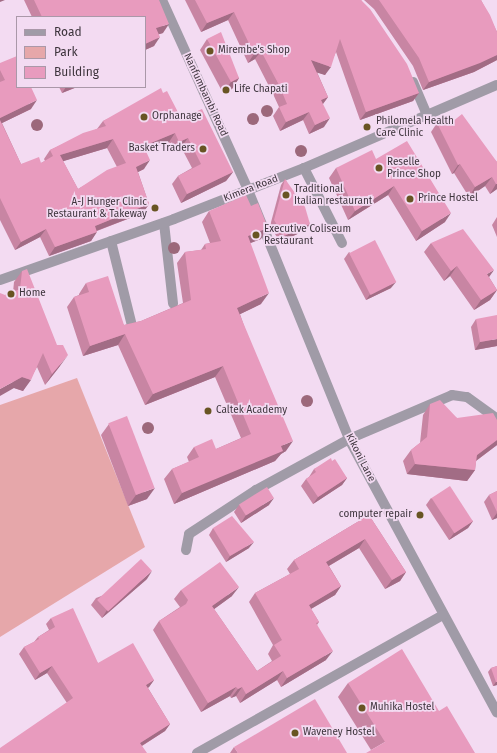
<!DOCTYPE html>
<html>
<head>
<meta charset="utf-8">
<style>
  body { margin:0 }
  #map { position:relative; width:497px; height:753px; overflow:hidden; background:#f3dbf2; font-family:"Fira Sans",sans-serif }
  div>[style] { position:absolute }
  .green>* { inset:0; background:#e6a7aa }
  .minor>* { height:10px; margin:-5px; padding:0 5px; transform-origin:5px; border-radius:5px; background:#a09ba7 }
  .trees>* { width:12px; height:12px; margin:-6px; border-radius:50%; background:#9c687b }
  .wall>* { inset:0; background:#c885a3 }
  .shaded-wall>* { inset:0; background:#a26c85 }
  .building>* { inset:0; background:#e89bbe; transform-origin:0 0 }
  .dots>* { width:11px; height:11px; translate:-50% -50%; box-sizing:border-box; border:2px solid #f3dbf2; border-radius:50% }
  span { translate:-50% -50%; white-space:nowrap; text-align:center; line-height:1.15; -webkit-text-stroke:3.5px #f3dbf2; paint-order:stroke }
  .poi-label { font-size:10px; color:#3d343c }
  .left { translate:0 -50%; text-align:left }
  .right { translate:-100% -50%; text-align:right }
  .street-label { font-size:10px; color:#3d343c }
  .legend { position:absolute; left:16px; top:16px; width:130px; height:72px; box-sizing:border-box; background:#f3dbf2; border:1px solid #aa98a9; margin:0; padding:5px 7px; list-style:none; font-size:12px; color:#3d343c }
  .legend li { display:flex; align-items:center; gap:8px; height:20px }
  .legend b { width:20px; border:1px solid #aa98a9 }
</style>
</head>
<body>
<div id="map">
  <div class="green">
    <div style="clip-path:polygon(77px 378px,145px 547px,0 637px,0 405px)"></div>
  </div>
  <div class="minor">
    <div style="left:162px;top:0;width:209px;rotate:65.6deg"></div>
    <div style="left:248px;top:190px;width:269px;rotate:67.9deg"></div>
    <div style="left:349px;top:439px;width:311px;rotate:61.6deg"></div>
    <div style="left:413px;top:82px;width:36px;rotate:67deg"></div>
    <div style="left:304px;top:168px;width:84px;rotate:63.1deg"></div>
    <div style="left:164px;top:223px;width:81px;rotate:83.6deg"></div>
    <div style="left:111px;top:241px;width:88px;rotate:76.1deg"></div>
    <div style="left:0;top:280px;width:184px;rotate:-19.3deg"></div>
    <div style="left:174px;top:219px;width:140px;rotate:-21.4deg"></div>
    <div style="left:304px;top:168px;width:210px;rotate:-23.3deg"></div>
    <div style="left:186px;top:550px;width:16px;rotate:-79deg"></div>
    <div style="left:189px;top:534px;width:80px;rotate:-33.3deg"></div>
    <div style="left:256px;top:490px;width:106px;rotate:-28.7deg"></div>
    <div style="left:349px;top:439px;width:112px;rotate:-23.1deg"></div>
    <div style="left:452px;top:395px;width:15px;rotate:8deg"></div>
    <div style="left:467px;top:397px;width:37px;rotate:36deg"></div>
    <div style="left:197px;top:753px;width:282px;rotate:-29.3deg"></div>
  </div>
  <div class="trees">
    <div style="left:267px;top:111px"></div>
    <div style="left:253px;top:119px"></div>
    <div style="left:37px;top:125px"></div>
    <div style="left:301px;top:151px"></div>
    <div style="left:174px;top:248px"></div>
    <div style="left:307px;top:401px"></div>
    <div style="left:148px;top:428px"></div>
  </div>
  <div class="wall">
    <div style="clip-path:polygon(24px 0,159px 0,163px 33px,159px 34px,154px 46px,145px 50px,145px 17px,32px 17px)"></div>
    <div style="clip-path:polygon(185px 0,361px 0,419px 93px,413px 101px,360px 120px,336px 52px,325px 75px,317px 72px,328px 97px,323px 104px,324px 127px,309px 134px,303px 120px,280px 131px,273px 116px,279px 107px,273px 94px,255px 59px,248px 63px,228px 20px,201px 32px)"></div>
    <div style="clip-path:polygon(364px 0,481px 0,497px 32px,497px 60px,474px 72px,423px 90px,413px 66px,374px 9px)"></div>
    <div style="clip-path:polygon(207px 39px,239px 78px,232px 89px,223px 93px,200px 50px)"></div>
    <div style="clip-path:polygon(evenodd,0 63px,31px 109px,2px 123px,21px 164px,41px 163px,45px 161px,44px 159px,50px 150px,97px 129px,103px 121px,163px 93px,181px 118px,233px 172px,226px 181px,181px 203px,172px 184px,178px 176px,192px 168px,181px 147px,173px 151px,169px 142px,146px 151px,144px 169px,138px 172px,149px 204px,143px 213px,97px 231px,91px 241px,49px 256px,40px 237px,15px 250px,0 220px,0 63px,107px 148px,117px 167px,78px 189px,63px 161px,107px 148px)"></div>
    <div style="clip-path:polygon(59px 87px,77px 87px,62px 93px)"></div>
    <div style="clip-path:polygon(452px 122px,497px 162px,497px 189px,490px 194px,485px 186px,469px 197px,454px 173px,452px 174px,431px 132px,437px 123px)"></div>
    <div style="clip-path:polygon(376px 159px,445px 222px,416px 241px,388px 195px,348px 220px,329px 178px,336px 168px)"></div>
    <div style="clip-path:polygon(285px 179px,310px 224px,306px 230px,280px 242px,270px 226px,281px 185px)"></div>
    <div style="clip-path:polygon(209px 211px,261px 239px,250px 243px,261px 304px,240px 314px,286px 451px,281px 454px,275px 461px,174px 504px,164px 479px,172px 469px,189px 462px,187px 457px,194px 447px,216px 449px,241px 438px,215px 377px,145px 405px,118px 345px,83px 356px,67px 307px,74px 297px,79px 295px,79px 294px,86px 283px,124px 325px,141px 321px,183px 303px,177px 263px,185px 252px,201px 250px,205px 244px,210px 243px,202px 222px)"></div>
    <div style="clip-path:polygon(497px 217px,497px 237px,492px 225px)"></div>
    <div style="clip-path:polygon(431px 243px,489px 277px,497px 290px,490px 300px,474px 310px,450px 276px,444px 281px,424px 252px)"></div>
    <div style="clip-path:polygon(349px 252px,391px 288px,366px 300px,344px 259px)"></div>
    <div style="clip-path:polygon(22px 271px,60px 366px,45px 385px,37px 367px,23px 391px,14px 388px,5px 295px,13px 292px,14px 282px)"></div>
    <div style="clip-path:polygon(476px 319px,497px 346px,475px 350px,471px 327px)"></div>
    <div style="clip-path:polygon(430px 404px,457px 418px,497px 420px,497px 445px,476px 461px,475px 470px,467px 481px,407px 474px,403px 461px,411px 450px,420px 443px,423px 415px)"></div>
    <div style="clip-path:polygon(109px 424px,147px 499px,128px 506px,101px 435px)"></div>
    <div style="clip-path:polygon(332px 461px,347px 478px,342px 485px,313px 504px,301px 486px,306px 479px,309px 477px,314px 469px)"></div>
    <div style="clip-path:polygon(497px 491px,497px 518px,492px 520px,484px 502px,489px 495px)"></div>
    <div style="clip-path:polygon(431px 498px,473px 521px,468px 528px,449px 540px,426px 505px)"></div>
    <div style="clip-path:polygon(239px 505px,269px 505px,241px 523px,234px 512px)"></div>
    <div style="clip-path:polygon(369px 515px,406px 572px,400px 581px,385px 589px,359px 548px,329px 566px,341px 586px,335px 595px,311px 609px,319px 622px,317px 625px,326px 660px,281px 687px,277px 680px,240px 703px,236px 696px,231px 698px,230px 696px,201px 712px,153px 630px,159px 621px,180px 607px,174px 599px,181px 590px,232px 596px,214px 609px,257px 671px,272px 661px,268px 654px,273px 645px,249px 602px,255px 593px,290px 574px,287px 569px,294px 560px)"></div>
    <div style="clip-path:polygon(213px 528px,249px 548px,226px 562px,209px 535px)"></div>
    <div style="clip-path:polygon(147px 579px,102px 618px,91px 605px,96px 598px)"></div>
    <div style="clip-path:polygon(51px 618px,98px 663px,154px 680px,149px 687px,148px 688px,170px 724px,165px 731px,142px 746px,67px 703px,47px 673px,35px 680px,19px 654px,24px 647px,34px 642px,38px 637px,49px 630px,46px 624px)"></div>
    <div style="clip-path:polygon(497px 666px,497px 685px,493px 686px,488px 672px,491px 668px)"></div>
    <div style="clip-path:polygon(348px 683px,439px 711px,371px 750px,338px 697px)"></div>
    <div style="clip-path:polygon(234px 747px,238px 753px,230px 753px)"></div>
  </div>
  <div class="shaded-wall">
    <div style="clip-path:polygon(0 0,5px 0,0 2px)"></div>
    <div style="clip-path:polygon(234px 12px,228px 20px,201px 32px,207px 23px)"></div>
    <div style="clip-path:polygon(169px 24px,163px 33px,150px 37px,156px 28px)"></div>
    <div style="clip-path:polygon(160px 37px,154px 46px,145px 50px,145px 44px)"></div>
    <div style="clip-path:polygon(261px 51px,255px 59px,248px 63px,254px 54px)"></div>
    <div style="clip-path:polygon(497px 55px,497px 60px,474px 72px,423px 90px,429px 82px)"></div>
    <div style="clip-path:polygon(311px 60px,331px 67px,325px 75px,305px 69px)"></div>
    <div style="clip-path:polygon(239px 78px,232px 89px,223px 93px,231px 82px)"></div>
    <div style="clip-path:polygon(66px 87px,77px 87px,62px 93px)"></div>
    <div style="clip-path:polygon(419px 93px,413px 101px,360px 120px,366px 112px)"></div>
    <div style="clip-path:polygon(328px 97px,322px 105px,321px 100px)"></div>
    <div style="clip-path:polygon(37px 100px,31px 109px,0 124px,0 118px)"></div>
    <div style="clip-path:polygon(309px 112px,303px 120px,280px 131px,286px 122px)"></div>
    <div style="clip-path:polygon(330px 118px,324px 127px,309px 134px,315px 125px)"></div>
    <div style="clip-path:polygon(175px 133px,169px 142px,140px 153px,146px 145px)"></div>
    <div style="clip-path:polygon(188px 138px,181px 147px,173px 151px,179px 142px)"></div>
    <div style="clip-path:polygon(113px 139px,107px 148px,54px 164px,60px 155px)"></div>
    <div style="clip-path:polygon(150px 160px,144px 169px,130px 176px,136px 167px)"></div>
    <div style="clip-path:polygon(460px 164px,454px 173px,452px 174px,458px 165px)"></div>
    <div style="clip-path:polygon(233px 172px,226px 181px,181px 203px,187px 194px)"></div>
    <div style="clip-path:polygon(492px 177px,485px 186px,469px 197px,475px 187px)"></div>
    <div style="clip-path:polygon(496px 184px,497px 184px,497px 189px,490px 194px)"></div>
    <div style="clip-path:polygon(394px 186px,388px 195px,348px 220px,355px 211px)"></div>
    <div style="clip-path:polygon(149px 204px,143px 213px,88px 234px,95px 226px)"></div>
    <div style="clip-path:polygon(451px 213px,445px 222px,416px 241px,422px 231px)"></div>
    <div style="clip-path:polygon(310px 224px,306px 230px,280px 242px,284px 236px)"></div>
    <div style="clip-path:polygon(268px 228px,261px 239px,240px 247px,248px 236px)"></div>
    <div style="clip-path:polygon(46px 229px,40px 237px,15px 250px,21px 242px)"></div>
    <div style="clip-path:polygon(97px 232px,91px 241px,49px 256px,55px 247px)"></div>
    <div style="clip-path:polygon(457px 266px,450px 276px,444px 281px,451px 271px)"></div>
    <div style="clip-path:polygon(494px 270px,487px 280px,487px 274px)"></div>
    <div style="clip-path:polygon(396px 282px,391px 288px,366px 300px,371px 293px)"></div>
    <div style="clip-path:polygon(497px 290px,490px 300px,474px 310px,481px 300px)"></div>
    <div style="clip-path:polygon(269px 293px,261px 304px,230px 319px,237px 308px)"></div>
    <div style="clip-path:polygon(125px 334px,118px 345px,83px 356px,90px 346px)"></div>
    <div style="clip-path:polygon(497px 339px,497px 346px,475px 350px,480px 342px)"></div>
    <div style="clip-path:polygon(68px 355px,60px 366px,45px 385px,52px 374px)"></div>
    <div style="clip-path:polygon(223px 366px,215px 377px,145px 405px,153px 394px)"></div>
    <div style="clip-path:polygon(22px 377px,31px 380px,23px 391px,14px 388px,0 396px,0 389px)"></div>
    <div style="clip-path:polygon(497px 440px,497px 445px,469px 466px,477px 455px)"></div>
    <div style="clip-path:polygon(293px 441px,286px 451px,281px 454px,275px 461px,174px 504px,182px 493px,281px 446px)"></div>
    <div style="clip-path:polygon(415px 464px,475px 470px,467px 481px,407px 474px)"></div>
    <div style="clip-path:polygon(347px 478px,342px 485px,313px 504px,318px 497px)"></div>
    <div style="clip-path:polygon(155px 488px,147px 499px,128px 506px,136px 495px)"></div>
    <div style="clip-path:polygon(274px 498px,269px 505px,241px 523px,246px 515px)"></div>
    <div style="clip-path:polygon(497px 513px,497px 518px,492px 520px)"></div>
    <div style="clip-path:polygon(473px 521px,468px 528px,449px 540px,454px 533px)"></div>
    <div style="clip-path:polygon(365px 539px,359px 548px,320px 571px,326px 562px)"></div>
    <div style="clip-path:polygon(254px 542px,249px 548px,226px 562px,230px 556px)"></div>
    <div style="clip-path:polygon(152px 571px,147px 579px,102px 618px,107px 610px)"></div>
    <div style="clip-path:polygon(406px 572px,400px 581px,385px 589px,392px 580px)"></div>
    <div style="clip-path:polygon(341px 586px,335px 595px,302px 614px,309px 605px)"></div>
    <div style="clip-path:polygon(239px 587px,232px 596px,206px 615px,212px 606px)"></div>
    <div style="clip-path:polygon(333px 651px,326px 660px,281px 687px,287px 678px)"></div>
    <div style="clip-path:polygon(52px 666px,47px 673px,35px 680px,40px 673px)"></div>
    <div style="clip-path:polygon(283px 671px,277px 680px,240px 703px,246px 694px)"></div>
    <div style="clip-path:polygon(154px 680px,149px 687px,141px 691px,146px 685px)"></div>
    <div style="clip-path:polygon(496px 682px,497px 682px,497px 685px,493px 686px)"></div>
    <div style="clip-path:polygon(236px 687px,230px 696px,201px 712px,208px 703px)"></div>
    <div style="clip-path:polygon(242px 687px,236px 696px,231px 698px,238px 689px)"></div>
    <div style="clip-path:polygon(170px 724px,165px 731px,135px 750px,140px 743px)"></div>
  </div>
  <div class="building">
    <div style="clip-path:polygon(34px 0,159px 0,169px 24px,156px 28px,160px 37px,145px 44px,145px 17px,42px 17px)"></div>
    <div style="clip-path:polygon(195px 0,361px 0,370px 9px,407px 64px,419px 93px,366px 112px,340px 39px,331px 67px,311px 60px,328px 97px,321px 100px,330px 118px,315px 125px,309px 112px,286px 122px,279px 107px,287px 104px,279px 85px,261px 51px,254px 54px,234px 12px,207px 23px)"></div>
    <div style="clip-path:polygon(379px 0,481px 0,490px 15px,497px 32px,497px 55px,480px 63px,429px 82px,419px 58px)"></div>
    <div style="clip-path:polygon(221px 32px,239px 78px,231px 82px,207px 39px)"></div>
    <div style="clip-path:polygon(17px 56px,17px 87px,31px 87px,37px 100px,0 118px,0 82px,5px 80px,0 70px,0 63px)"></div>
    <div style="clip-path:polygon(evenodd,161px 88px,163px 93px,167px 91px,181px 118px,202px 109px,233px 172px,187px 194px,178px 176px,201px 164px,188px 138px,179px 142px,175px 133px,146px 145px,144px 147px,150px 160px,136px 167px,149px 204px,95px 226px,97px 232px,55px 247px,46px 229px,21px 242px,0 198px,0 120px,21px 164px,39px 157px,41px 163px,53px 156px,50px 150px,83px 133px,106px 126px,103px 121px,161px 88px,113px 139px,126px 163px,107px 170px,78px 189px,60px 155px,113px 139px)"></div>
    <div style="clip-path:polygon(462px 114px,497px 162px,497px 184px,496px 184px,492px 177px,475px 187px,460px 164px,458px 165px,437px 123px,449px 116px,452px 122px)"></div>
    <div style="clip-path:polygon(407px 141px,451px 213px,422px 231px,394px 186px,355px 211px,336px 168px,372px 150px,376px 159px)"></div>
    <div style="clip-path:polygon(285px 179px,305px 207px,310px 224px,284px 236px,274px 220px)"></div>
    <div style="clip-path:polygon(246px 195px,251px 206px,258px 203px,268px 228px,248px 236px,269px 293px,237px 308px,293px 441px,281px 446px,283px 451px,182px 493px,172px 469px,199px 457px,194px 447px,212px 439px,216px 449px,251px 434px,223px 366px,153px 394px,125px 334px,90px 346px,74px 297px,89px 292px,86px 283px,108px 276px,124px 325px,141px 321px,191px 300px,185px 252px,206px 249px,205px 244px,221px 241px,209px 211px)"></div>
    <div style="clip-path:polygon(463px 229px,494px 270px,487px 274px,497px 290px,481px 300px,457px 266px,451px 271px,431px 243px)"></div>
    <div style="left:375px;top:240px;width:47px;height:29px;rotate:63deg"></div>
    <div style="clip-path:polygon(27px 269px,57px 345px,63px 345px,68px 355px,52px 374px,43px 353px,31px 380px,22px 377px,0 389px,0 293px,5px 295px,20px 289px,22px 271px)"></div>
    <div style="clip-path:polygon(497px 315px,497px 339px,480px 342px,476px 319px)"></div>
    <div style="clip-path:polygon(440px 400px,457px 418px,493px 413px,497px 420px,497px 440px,477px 455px,475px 470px,415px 464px,411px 450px,427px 437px,430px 404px)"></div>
    <div style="left:127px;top:416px;width:77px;height:20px;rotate:69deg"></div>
    <div style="clip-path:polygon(331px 458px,332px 461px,335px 459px,347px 478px,318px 497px,306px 479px,316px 472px,314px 469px)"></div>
    <div style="left:450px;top:486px;width:42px;height:22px;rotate:57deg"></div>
    <div style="left:267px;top:487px;width:13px;height:33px;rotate:58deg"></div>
    <div style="clip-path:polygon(497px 491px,497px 512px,489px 495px)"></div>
    <div style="clip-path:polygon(369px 515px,406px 572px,392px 580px,365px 539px,326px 562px,341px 586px,309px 605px,319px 622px,316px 623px,333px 651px,287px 678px,283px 671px,246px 694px,242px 687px,238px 689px,236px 687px,208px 703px,159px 621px,186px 604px,188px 600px,181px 590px,220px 562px,239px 587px,212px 606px,257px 671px,281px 656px,274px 645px,282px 640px,255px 593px,299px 569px,294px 560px)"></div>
    <div style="clip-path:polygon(232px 516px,254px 542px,230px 556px,213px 528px)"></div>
    <div style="left:141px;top:559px;width:16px;height:60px;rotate:47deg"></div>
    <div style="clip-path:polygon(73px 608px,98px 663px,133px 643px,154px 680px,146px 685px,170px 724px,140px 743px,147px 753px,0 753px,0 748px,73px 698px,52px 666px,40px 673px,24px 647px,39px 639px,38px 637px,55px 627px,51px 618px)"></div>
    <div style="clip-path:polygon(402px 649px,439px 711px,447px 706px,475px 753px,366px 753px,385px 742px,348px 683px)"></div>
    <div style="clip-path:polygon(497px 666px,497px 682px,496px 682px,491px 668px)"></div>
    <div style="clip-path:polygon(315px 699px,347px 753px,238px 753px,234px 747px)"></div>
  </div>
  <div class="dots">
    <div style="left:210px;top:51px;background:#685423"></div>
    <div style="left:226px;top:90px;background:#685423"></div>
    <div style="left:144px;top:117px;background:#685423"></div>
    <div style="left:367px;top:127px;background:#685423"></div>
    <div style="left:203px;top:149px;background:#685423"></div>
    <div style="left:379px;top:168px;background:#685423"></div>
    <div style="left:286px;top:195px;background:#685423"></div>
    <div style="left:410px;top:199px;background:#685423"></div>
    <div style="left:155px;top:208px;background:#685423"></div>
    <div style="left:256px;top:235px;background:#685423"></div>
    <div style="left:11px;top:294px;background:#685423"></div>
    <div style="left:208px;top:411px;background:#685423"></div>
    <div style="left:420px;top:515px;background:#685423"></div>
    <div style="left:362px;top:708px;background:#685423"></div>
    <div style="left:295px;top:733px;background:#685423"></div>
  </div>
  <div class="poi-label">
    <span class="left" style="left:218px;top:51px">Mirembe's Shop</span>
    <span class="left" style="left:234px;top:90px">Life Chapati</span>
    <span class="left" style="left:152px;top:117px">Orphanage</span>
    <span class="left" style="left:376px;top:127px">Philomela Health<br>Care Clinic</span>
    <span class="right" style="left:195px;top:149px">Basket Traders</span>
    <span class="left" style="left:387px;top:168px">Reselle<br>Prince Shop</span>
    <span class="left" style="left:294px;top:195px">Traditional<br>Italian restaurant</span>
    <span class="left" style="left:418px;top:199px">Prince Hostel</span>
    <span class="right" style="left:147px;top:208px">A-J Hunger Clinic<br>Restaurant &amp; Takeway</span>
    <span class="left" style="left:264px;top:235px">Executive Coliseum<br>Restaurant</span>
    <span class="left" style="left:19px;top:294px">Home</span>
    <span class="left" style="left:216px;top:411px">Caltek Academy</span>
    <span class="right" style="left:412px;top:515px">computer repair</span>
    <span class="left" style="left:370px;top:708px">Muhika Hostel</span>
    <span class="left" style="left:303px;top:733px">Waveney Hostel</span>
  </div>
  <div class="street-label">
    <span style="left:205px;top:95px;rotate:65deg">Nanfumbambi Road</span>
    <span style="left:251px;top:189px;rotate:-21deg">Kimera Road</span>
    <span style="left:360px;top:458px;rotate:63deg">Kikoni Lane</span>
  </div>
  <ul class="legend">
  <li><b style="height:5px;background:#a09ba7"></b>Road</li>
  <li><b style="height:11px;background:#e6a7aa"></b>Park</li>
  <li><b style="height:11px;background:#e89bbe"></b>Building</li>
  </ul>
</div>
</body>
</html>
